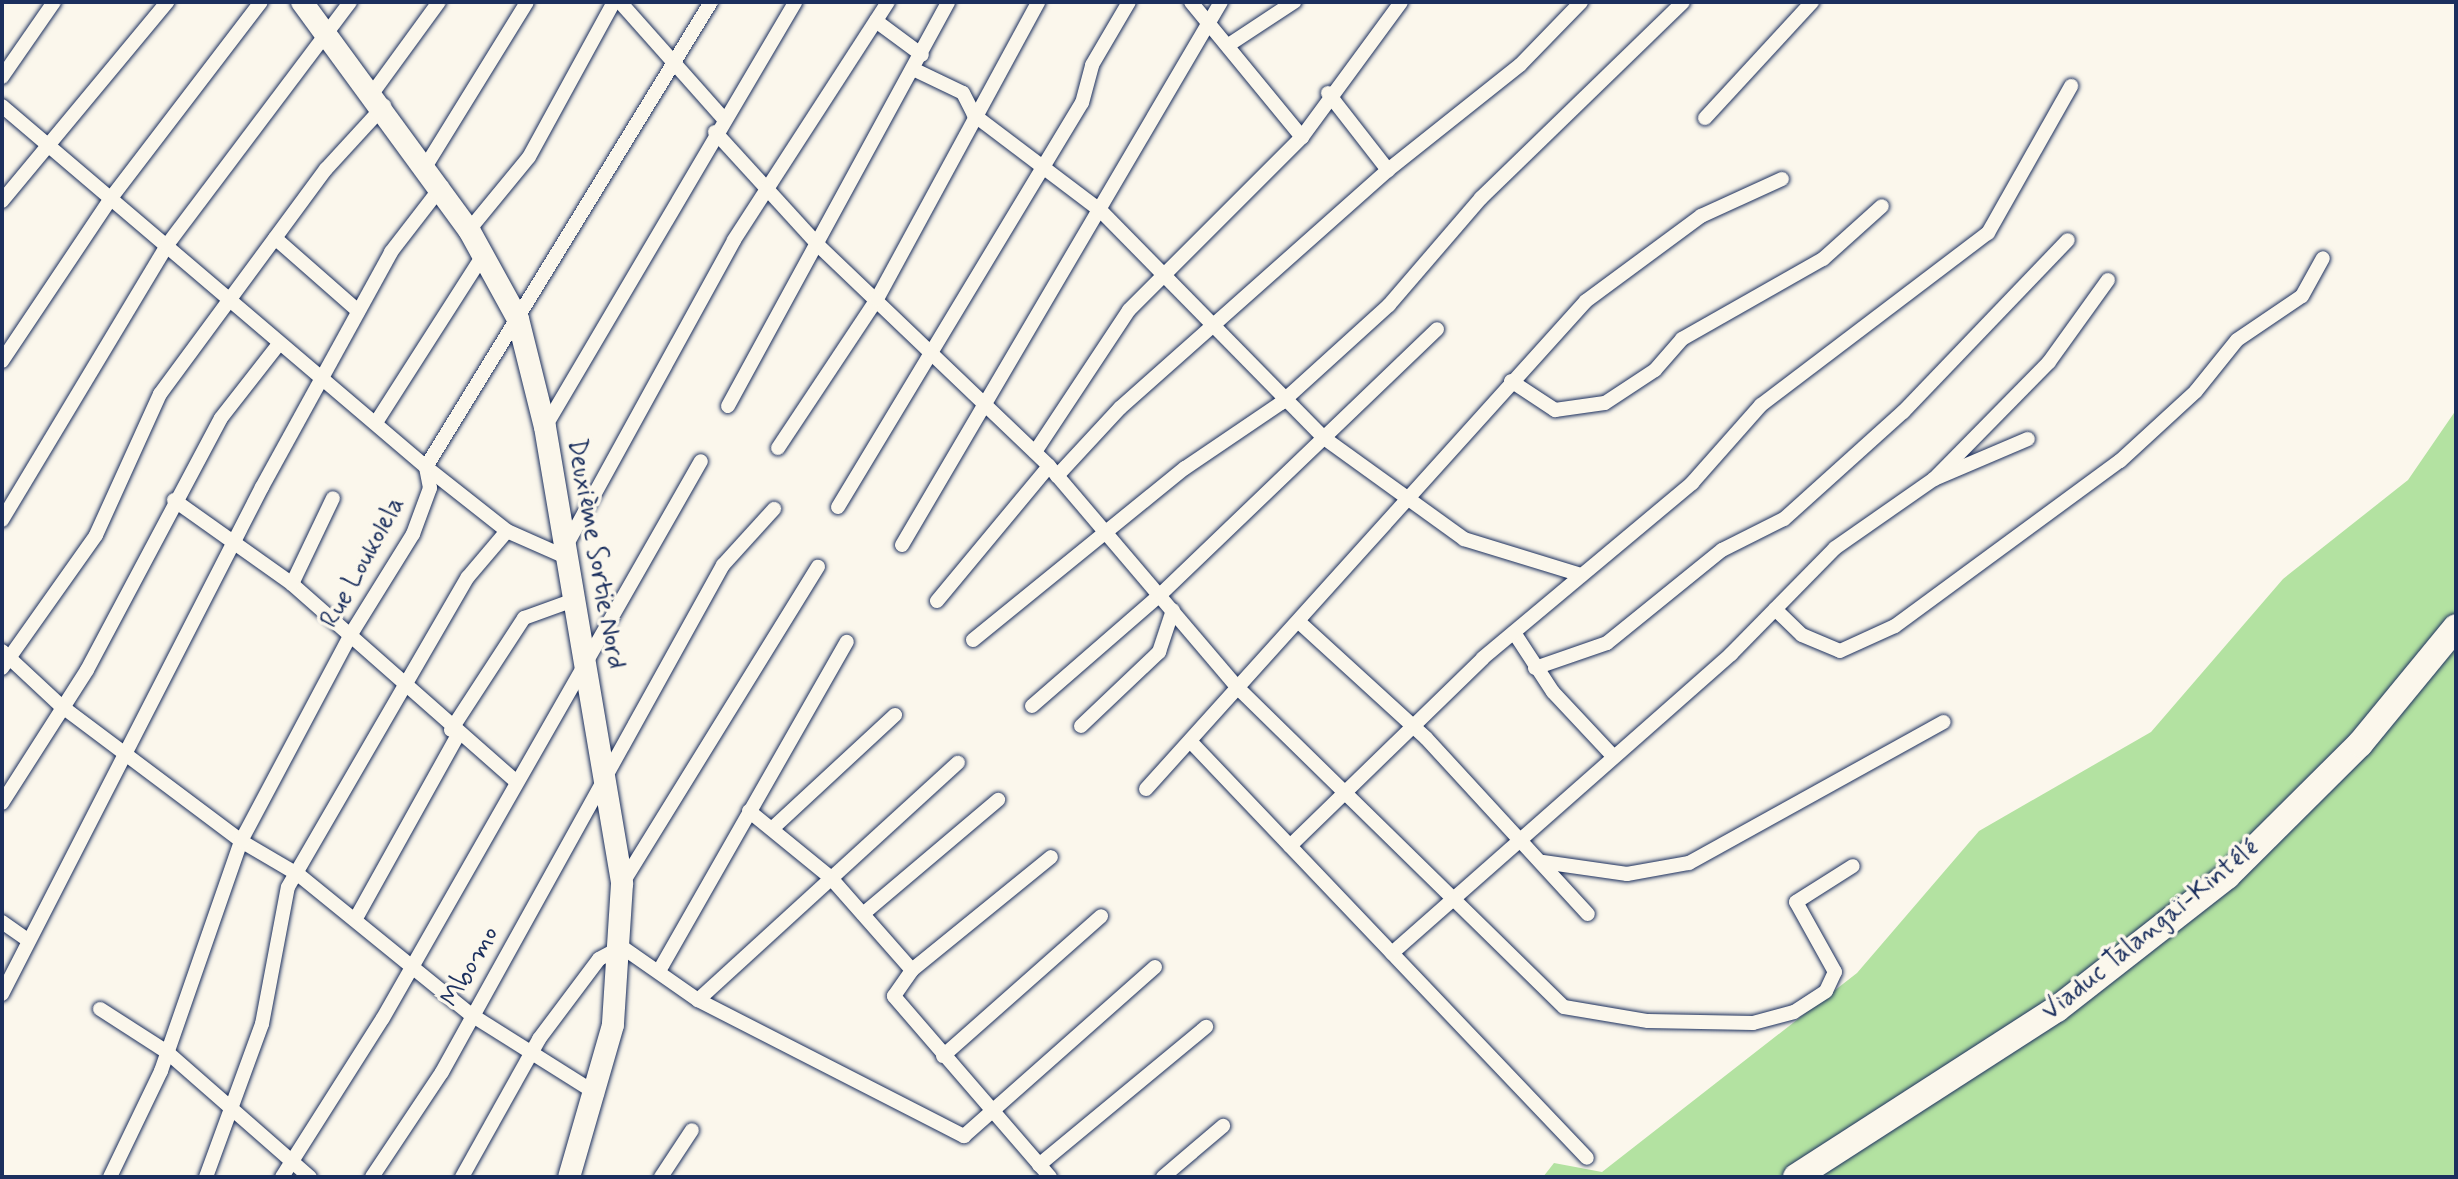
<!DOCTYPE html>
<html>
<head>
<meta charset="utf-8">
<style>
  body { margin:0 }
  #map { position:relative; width:2458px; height:1179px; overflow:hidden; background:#fbf7ec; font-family:Mynerve,sans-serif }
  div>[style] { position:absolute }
  .green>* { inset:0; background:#b3e2a1 }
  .roads { filter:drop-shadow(0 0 2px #1b2f5e) drop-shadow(0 0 2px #1b2f5e) }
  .street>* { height:14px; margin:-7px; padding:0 7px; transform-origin:7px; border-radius:7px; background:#fbf7ec }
  .primary>* { height:22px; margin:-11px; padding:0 11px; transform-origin:11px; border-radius:11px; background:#fbf7ec }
  .highway>* { height:26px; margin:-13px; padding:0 13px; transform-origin:13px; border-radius:13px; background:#fbf7ec }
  span { translate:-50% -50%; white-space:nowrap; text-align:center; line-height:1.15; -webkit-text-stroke:7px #fbf7ec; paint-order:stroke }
  .street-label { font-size:26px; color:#1b2f5e }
  .frame { position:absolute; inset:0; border:4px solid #1b2f5e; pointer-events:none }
</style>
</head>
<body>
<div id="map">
  <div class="green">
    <div style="clip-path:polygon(2456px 410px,2456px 1177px,1543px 1177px,1554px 1163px,1602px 1172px,1857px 973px,1979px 831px,2151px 732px,2283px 579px,2408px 480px)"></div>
  </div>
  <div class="roads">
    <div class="street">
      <div style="left:620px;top:2px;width:155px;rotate:48.4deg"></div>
      <div style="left:1191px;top:2px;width:175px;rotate:50.6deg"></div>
      <div style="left:876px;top:21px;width:57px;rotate:36.5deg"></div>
      <div style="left:1230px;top:44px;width:77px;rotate:-33.3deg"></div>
      <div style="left:913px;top:69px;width:55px;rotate:25.6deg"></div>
      <div style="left:963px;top:93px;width:25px;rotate:63deg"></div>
      <div style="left:974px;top:115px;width:159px;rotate:37.1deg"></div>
      <div style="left:1101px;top:211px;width:318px;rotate:45.5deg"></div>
      <div style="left:1324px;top:438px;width:173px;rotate:35.8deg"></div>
      <div style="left:1464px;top:539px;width:122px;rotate:17.1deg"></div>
      <div style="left:2px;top:77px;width:91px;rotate:-55.3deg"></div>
      <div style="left:374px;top:91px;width:110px;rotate:-53.9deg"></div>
      <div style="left:1328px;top:93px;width:98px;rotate:52.1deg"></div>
      <div style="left:2px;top:106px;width:557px;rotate:40.41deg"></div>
      <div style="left:426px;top:467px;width:103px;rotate:38.3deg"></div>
      <div style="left:507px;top:531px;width:67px;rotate:23.9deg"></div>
      <div style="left:1705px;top:118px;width:158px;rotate:-47.3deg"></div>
      <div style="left:715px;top:132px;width:154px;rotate:47.6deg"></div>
      <div style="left:819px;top:246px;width:318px;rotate:43.7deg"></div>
      <div style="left:1049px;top:466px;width:292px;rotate:49.6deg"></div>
      <div style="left:1238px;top:688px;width:456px;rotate:44.4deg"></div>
      <div style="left:1564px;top:1007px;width:85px;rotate:9.5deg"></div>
      <div style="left:1648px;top:1021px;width:105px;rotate:1.1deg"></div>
      <div style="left:1753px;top:1023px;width:42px;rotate:-15deg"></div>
      <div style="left:1794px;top:1012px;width:38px;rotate:-33deg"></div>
      <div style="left:1826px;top:991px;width:21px;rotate:-65deg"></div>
      <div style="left:1835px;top:972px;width:80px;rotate:-119.1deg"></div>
      <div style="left:1796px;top:902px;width:67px;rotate:-32.3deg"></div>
      <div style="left:427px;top:164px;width:190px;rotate:-58.3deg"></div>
      <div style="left:2px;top:201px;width:259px;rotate:-50.3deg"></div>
      <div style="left:469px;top:230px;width:94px;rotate:-50.6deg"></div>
      <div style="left:529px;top:157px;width:177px;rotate:-61.3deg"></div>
      <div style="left:275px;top:238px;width:111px;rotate:41.3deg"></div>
      <div style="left:2px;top:361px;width:196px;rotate:-56.2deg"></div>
      <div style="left:111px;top:198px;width:247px;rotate:-52.6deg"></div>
      <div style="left:1511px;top:381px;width:53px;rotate:33.4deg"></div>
      <div style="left:1555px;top:410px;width:50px;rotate:-8deg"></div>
      <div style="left:1605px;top:403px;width:60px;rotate:-33.4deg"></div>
      <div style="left:1655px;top:370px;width:41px;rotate:-48.9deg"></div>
      <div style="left:1682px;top:339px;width:162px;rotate:-29.6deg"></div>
      <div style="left:1823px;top:259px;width:79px;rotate:-41.9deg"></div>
      <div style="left:728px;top:406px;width:460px;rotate:-61.4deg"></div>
      <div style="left:377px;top:421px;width:195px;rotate:-57.4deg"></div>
      <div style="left:545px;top:427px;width:493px;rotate:-59.5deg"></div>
      <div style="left:778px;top:448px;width:179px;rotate:-56.4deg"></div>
      <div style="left:877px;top:299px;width:338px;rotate:-61.5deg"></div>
      <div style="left:1035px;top:452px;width:170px;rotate:-56.5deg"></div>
      <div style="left:1129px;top:310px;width:245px;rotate:-45deg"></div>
      <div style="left:1302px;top:137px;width:167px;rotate:-53.7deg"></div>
      <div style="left:1057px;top:476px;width:93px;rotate:-47.2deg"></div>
      <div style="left:1120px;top:408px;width:358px;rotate:-41.6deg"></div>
      <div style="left:1388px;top:170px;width:169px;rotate:-38.5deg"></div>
      <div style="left:1520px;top:65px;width:88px;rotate:-45.9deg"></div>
      <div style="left:1934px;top:479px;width:102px;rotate:-23.1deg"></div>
      <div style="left:174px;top:500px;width:145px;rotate:35.4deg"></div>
      <div style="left:292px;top:584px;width:296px;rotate:41.4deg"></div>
      <div style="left:838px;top:507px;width:472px;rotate:-58.9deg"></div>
      <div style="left:1082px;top:103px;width:39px;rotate:-75deg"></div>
      <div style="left:1092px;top:65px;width:73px;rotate:-59.6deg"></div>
      <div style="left:2px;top:520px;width:321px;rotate:-59deg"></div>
      <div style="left:167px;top:245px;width:304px;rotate:-53deg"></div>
      <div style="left:902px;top:545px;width:630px;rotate:-59.57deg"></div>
      <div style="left:566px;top:546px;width:349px;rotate:-61.2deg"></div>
      <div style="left:734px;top:240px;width:283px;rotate:-57.1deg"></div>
      <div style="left:292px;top:584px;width:95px;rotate:-64.5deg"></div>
      <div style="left:937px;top:601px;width:175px;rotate:-50.3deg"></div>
      <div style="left:1775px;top:609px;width:37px;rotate:44deg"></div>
      <div style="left:1802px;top:635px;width:41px;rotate:22.8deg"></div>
      <div style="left:1840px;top:651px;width:60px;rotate:-24.4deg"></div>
      <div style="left:1895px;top:626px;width:279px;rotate:-36.3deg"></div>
      <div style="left:2120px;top:461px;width:103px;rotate:-42.6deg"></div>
      <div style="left:2196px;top:391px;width:65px;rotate:-51.2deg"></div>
      <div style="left:2237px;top:340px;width:78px;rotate:-34.1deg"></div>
      <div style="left:2302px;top:296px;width:43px;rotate:-61.1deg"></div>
      <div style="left:1299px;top:622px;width:172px;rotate:42.4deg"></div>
      <div style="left:1426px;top:738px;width:239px;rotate:47.4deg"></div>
      <div style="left:1515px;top:634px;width:69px;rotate:56.8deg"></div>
      <div style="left:1553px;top:692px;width:85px;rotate:46.9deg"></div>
      <div style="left:973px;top:640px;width:273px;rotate:-39.1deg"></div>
      <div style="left:1185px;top:468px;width:116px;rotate:-34.1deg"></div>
      <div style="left:1281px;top:403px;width:146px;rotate:-42.2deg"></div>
      <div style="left:1389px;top:305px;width:141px;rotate:-49.3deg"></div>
      <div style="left:1481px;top:198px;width:281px;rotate:-44.1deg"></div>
      <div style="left:2px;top:651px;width:79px;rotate:43deg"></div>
      <div style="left:60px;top:705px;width:226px;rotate:36.9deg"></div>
      <div style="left:241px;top:841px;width:67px;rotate:30.4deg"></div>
      <div style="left:299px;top:875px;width:220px;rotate:39.1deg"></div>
      <div style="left:470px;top:1014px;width:150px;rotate:32.2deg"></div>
      <div style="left:2px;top:668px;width:163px;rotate:-54.7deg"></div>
      <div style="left:96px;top:535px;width:155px;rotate:-65.6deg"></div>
      <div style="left:160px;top:394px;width:280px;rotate:-53.6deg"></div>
      <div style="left:326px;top:169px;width:86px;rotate:-47.4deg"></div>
      <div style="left:1535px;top:668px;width:76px;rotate:-19.1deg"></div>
      <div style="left:1607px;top:643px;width:148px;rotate:-39deg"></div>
      <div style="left:1722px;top:550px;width:69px;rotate:-26.6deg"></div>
      <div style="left:1784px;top:519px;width:160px;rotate:-42deg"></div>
      <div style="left:1903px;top:412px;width:238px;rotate:-46.2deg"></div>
      <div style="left:1032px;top:706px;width:172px;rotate:-41deg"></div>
      <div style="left:1162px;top:593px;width:381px;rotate:-43.8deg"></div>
      <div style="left:1081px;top:726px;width:108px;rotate:-43.5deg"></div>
      <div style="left:1159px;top:652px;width:44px;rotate:-71.6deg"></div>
      <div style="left:451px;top:730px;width:134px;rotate:-56.9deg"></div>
      <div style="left:524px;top:618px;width:50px;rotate:-19.9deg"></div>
      <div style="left:1191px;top:742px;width:574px;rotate:46.41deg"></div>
      <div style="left:1146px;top:789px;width:657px;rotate:-47.96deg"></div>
      <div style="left:1586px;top:301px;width:143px;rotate:-36.5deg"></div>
      <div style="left:1701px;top:216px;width:89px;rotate:-24.6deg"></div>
      <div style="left:2px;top:803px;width:158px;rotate:-57.4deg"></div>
      <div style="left:87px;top:670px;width:285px;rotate:-62deg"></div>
      <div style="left:221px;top:418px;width:93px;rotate:-52deg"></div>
      <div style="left:749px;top:811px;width:104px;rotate:39.2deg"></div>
      <div style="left:830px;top:877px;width:124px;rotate:48.6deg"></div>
      <div style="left:774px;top:827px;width:165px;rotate:-42.8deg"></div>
      <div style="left:1290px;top:846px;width:269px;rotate:-44.2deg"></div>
      <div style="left:1483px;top:658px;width:273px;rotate:-39.9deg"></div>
      <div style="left:1692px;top:483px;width:104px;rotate:-48.5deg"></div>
      <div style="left:1761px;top:405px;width:285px;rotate:-37.2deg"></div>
      <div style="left:1988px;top:233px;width:169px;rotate:-60.5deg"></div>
      <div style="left:1543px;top:862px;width:85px;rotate:8.1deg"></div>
      <div style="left:1627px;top:874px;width:63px;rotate:-10.1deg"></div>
      <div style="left:1689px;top:863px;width:291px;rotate:-29deg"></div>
      <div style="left:622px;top:884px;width:373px;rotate:-58.3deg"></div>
      <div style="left:863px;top:914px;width:177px;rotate:-40.2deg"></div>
      <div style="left:355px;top:920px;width:210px;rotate:-60.9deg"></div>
      <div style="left:2px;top:922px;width:29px;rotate:35deg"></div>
      <div style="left:1392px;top:953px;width:452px;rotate:-41.4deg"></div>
      <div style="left:1731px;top:654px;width:148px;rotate:-45.5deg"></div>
      <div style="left:1835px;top:548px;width:121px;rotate:-34.9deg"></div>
      <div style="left:1934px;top:479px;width:164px;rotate:-45.5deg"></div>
      <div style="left:2049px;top:362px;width:101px;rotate:-54.3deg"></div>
      <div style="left:659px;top:971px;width:379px;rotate:-60.3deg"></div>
      <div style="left:2px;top:994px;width:570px;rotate:-62.85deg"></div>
      <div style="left:262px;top:487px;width:268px;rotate:-61.2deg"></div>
      <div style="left:391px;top:252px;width:83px;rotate:-52.3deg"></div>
      <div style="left:698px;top:1000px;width:299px;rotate:27.1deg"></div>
      <div style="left:964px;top:1136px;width:255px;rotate:-41.5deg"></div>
      <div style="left:100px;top:1009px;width:80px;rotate:32.7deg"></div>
      <div style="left:167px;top:1052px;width:190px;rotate:41.2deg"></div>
      <div style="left:943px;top:1056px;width:211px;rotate:-41.5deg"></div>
      <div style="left:1039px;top:1165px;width:217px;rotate:-39.6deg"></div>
      <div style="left:110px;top:1177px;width:118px;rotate:-64.3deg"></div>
      <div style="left:161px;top:1071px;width:244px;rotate:-70.8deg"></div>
      <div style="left:241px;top:841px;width:234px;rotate:-62deg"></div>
      <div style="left:351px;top:634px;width:118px;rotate:-58.2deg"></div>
      <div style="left:413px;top:534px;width:49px;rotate:-69.7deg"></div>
      <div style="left:430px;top:488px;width:21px;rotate:-101deg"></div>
      <div style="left:426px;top:467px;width:545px;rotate:-58.5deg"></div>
      <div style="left:206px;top:1177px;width:163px;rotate:-69.9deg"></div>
      <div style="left:262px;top:1024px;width:139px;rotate:-79.3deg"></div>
      <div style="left:288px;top:887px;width:358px;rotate:-59.9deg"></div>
      <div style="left:468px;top:577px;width:60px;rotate:-49.7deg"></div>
      <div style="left:282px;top:1177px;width:188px;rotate:-57.6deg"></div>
      <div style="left:383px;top:1018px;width:641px;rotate:-60.28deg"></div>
      <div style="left:372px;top:1177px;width:126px;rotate:-56.3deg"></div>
      <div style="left:442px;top:1072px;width:580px;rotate:-61deg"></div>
      <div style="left:723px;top:565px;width:76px;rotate:-47.7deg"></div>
      <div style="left:462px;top:1177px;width:158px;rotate:-60.8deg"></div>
      <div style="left:539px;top:1039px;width:100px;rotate:-53.1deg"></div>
      <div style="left:599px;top:959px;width:26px;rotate:-28deg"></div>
      <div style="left:622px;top:947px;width:93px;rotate:34.9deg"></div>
      <div style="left:698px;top:1000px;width:352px;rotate:-42.4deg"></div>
      <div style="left:661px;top:1177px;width:56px;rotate:-56.6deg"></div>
      <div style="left:1050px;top:1177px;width:239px;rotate:-130.8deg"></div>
      <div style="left:894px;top:996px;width:32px;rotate:-55deg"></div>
      <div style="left:912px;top:970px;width:179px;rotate:-39.1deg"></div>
      <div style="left:1163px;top:1177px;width:79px;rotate:-40.4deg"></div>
    </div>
    <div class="primary">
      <div style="left:302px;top:2px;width:283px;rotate:53.8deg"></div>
      <div style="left:469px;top:230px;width:102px;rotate:61.2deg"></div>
      <div style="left:518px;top:319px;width:111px;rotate:76deg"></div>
      <div style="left:545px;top:427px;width:463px;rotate:80.4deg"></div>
      <div style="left:622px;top:884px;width:141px;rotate:93.7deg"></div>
      <div style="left:613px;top:1025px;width:158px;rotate:106.1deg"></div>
    </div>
    <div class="highway">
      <div style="left:1796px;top:1177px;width:310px;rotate:-32.8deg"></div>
      <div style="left:2057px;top:1009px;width:216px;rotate:-38deg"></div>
      <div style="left:2227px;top:876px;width:187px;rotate:-44.8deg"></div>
      <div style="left:2360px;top:744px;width:151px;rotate:-50.6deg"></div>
    </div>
  </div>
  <div class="street-label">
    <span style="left:595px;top:554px;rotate:80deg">Deuxième Sortie Nord</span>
    <span style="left:364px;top:563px;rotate:-61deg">Rue Loukolela</span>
    <span style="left:2151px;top:931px;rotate:-39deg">Viaduc Talangaï-Kintélé</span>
    <span style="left:471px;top:967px;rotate:-60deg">Mbomo</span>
  </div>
  <div class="frame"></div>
</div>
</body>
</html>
